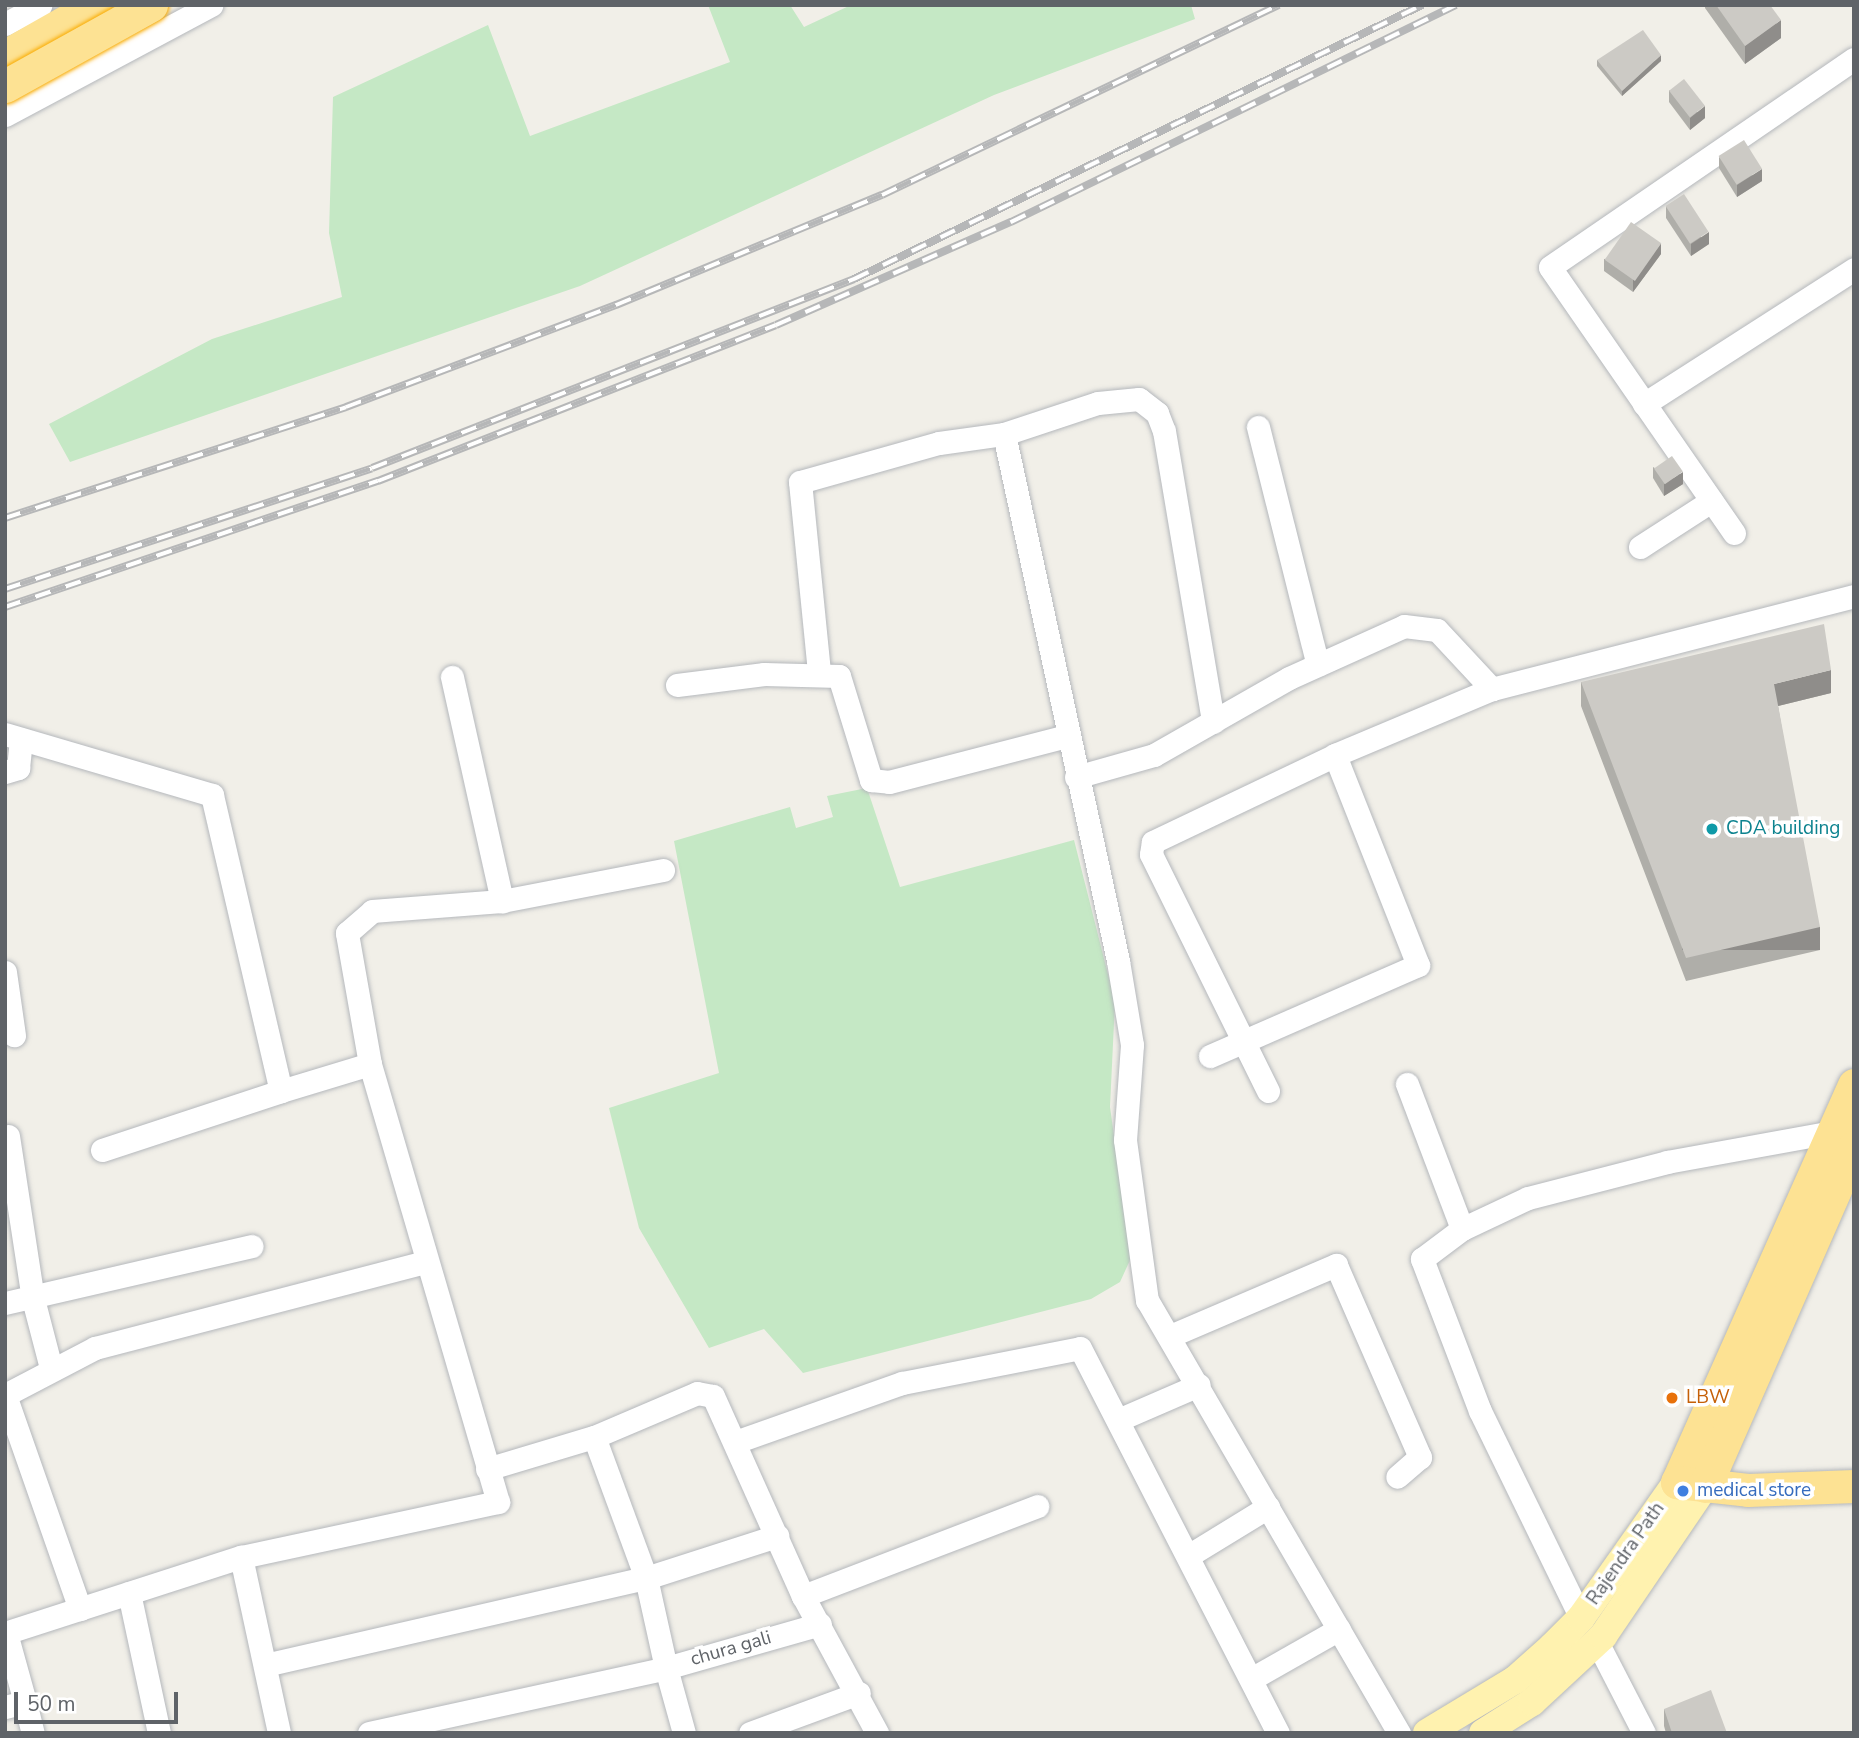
<!DOCTYPE html>
<html>
<head>
<meta charset="utf-8">
<style>
  body { margin:0 }
  #map { position:relative; width:1859px; height:1738px; overflow:hidden; background:#f1efe8; font-family:"Nunito Sans",sans-serif }
  div>[style] { position:absolute }
  .green>* { inset:0; background:#c5e8c5 }
  .roads { filter:drop-shadow(0 0 2px #b5b8bc) drop-shadow(0 0 2px #b5b8bc) }
  .minor>* { height:23px; margin:-11.5px; padding:0 11.5px; transform-origin:11.5px; border-radius:11.5px; background:#fff }
  .major>* { height:28px; margin:-14px; padding:0 14px; transform-origin:14px; border-radius:14px; background:#fff2af }
  .highway>* { height:33px; margin:-16.5px; padding:0 16.5px; transform-origin:16.5px; border-radius:16.5px; background:#fde293 }
  .rail>* { height:8px; margin-top:-4px; transform-origin:0; background:repeating-linear-gradient(90deg,#fff 0 16px,#b6b7b8 0 32px); box-sizing:border-box; border-block:2px solid #b6b7b8 }
  .bridges { filter:drop-shadow(0 0 2px #f9ab00) drop-shadow(0 0 2px #f9ab00) }
  .highway-bridge>* { height:33px; margin:-16.5px; padding:0 16.5px; transform-origin:16.5px; border-radius:16.5px; background:#fde293 }
  .wall>* { inset:0; background:#afaea9 }
  .shaded-wall>* { inset:0; background:#8f8d8a; transform-origin:0 0 }
  .building>* { inset:0; background:#cccac5; transform-origin:0 0 }
  .dots>* { width:19px; height:19px; translate:-50% -50%; box-sizing:border-box; border:4px solid #fff; border-radius:50% }
  span { translate:-50% -50%; white-space:nowrap; text-align:center; line-height:1.15; -webkit-text-stroke:7px #fff; paint-order:stroke }
  .culture-label { font-size:19px; color:#0d838f }
  .left { translate:0 -50%; text-align:left }
  .food-label { font-size:19px; color:#c56008 }
  .shop-label { font-size:19px; color:#366cbe }
  .street-label { font-size:19px; color:#5f6368 }
  .frame { position:absolute; inset:0; border:7px solid #5f6368; pointer-events:none }
  .scale { position:absolute; left:14px; top:1692px; width:164px; height:32px; box-sizing:border-box; border:4px solid #5f6368; border-top:0; padding-left:9px; font-size:21px; line-height:24px; white-space:nowrap; color:#5f6368; -webkit-text-stroke:5px #fff; paint-order:stroke }
</style>
</head>
<body>
<div id="map">
  <div class="green">
    <div style="clip-path:polygon(708px 5px,790px 5px,804px 27px,851px 5px,1191px 5px,1195px 19px,994px 95px,580px 286px,70px 462px,49px 424px,212px 339px,342px 297px,329px 233px,333px 97px,488px 25px,530px 136px,730px 62px)"></div>
    <div style="clip-path:polygon(867px 788px,900px 887px,1074px 840px,1115px 1002px,1110px 1107px,1131px 1258px,1120px 1282px,1091px 1299px,803px 1373px,764px 1329px,709px 1348px,639px 1228px,609px 1108px,719px 1073px,674px 841px,790px 807px,796px 828px,833px 817px,827px 796px)"></div>
  </div>
  <div class="roads">
    <div class="minor">
      <div style="left:5px;top:24px;width:40px;rotate:-28deg"></div>
      <div style="left:5px;top:115px;width:234px;rotate:-28.1deg"></div>
      <div style="left:1644px;top:404px;width:250px;rotate:-32.7deg"></div>
      <div style="left:1258px;top:427px;width:245px;rotate:75.9deg"></div>
      <div style="left:1004px;top:434px;width:539px;rotate:77.79deg"></div>
      <div style="left:1118px;top:961px;width:85px;rotate:80.5deg"></div>
      <div style="left:1132px;top:1045px;width:95px;rotate:94.2deg"></div>
      <div style="left:1125px;top:1140px;width:162px;rotate:82.2deg"></div>
      <div style="left:1147px;top:1300px;width:501px;rotate:59.8deg"></div>
      <div style="left:1734px;top:533px;width:323px;rotate:-124.7deg"></div>
      <div style="left:1550px;top:267px;width:368px;rotate:-34.4deg"></div>
      <div style="left:1640px;top:547px;width:85px;rotate:-32.9deg"></div>
      <div style="left:819px;top:672px;width:191px;rotate:-95.7deg"></div>
      <div style="left:800px;top:482px;width:144px;rotate:-15.7deg"></div>
      <div style="left:939px;top:443px;width:66px;rotate:-7.9deg"></div>
      <div style="left:1004px;top:434px;width:99px;rotate:-18.3deg"></div>
      <div style="left:1098px;top:403px;width:41px;rotate:-5.6deg"></div>
      <div style="left:1139px;top:399px;width:23px;rotate:38deg"></div>
      <div style="left:1157px;top:413px;width:19px;rotate:69deg"></div>
      <div style="left:1164px;top:431px;width:295px;rotate:80.4deg"></div>
      <div style="left:452px;top:677px;width:230px;rotate:77.4deg"></div>
      <div style="left:677px;top:685px;width:88px;rotate:-7.2deg"></div>
      <div style="left:764px;top:674px;width:75px;rotate:1.5deg"></div>
      <div style="left:839px;top:676px;width:109px;rotate:72.9deg"></div>
      <div style="left:871px;top:780px;width:18px;rotate:6deg"></div>
      <div style="left:889px;top:782px;width:184px;rotate:-14.5deg"></div>
      <div style="left:5px;top:734px;width:216px;rotate:16.4deg"></div>
      <div style="left:212px;top:795px;width:304px;rotate:76.9deg"></div>
      <div style="left:281px;top:1091px;width:93px;rotate:-16.9deg"></div>
      <div style="left:5px;top:772px;width:14px;rotate:-17deg"></div>
      <div style="left:18px;top:768px;width:29px;rotate:-84deg"></div>
      <div style="left:1076px;top:777px;width:81px;rotate:-15.8deg"></div>
      <div style="left:1154px;top:755px;width:155px;rotate:-29.7deg"></div>
      <div style="left:1289px;top:678px;width:126px;rotate:-24.3deg"></div>
      <div style="left:1404px;top:626px;width:33px;rotate:7deg"></div>
      <div style="left:1437px;top:630px;width:81px;rotate:47deg"></div>
      <div style="left:1492px;top:689px;width:374px;rotate:-14.4deg"></div>
      <div style="left:5px;top:972px;width:64px;rotate:81.9deg"></div>
      <div style="left:1210px;top:1056px;width:227px;rotate:-23.6deg"></div>
      <div style="left:1418px;top:965px;width:226px;rotate:-111.6deg"></div>
      <div style="left:1407px;top:1084px;width:155px;rotate:69.2deg"></div>
      <div style="left:1268px;top:1091px;width:264px;rotate:-116.3deg"></div>
      <div style="left:1151px;top:854px;width:12px;rotate:-81deg"></div>
      <div style="left:1153px;top:842px;width:202px;rotate:-25.5deg"></div>
      <div style="left:1335px;top:755px;width:170px;rotate:-22.8deg"></div>
      <div style="left:8px;top:1136px;width:165px;rotate:81.3deg"></div>
      <div style="left:33px;top:1299px;width:71px;rotate:75.4deg"></div>
      <div style="left:102px;top:1150px;width:188px;rotate:-18.2deg"></div>
      <div style="left:5px;top:1303px;width:253px;rotate:-13deg"></div>
      <div style="left:1170px;top:1336px;width:181px;rotate:-23.2deg"></div>
      <div style="left:1336px;top:1265px;width:210px;rotate:66.4deg"></div>
      <div style="left:1420px;top:1457px;width:30px;rotate:139deg"></div>
      <div style="left:5px;top:1395px;width:102px;rotate:-27.6deg"></div>
      <div style="left:95px;top:1348px;width:340px;rotate:-14.6deg"></div>
      <div style="left:5px;top:1395px;width:227px;rotate:70.7deg"></div>
      <div style="left:1118px;top:1420px;width:88px;rotate:-23.4deg"></div>
      <div style="left:738px;top:1441px;width:174px;rotate:-19.5deg"></div>
      <div style="left:902px;top:1383px;width:181px;rotate:-11.1deg"></div>
      <div style="left:1080px;top:1348px;width:433px;rotate:62.8deg"></div>
      <div style="left:487px;top:1469px;width:112px;rotate:-16.7deg"></div>
      <div style="left:594px;top:1437px;width:112px;rotate:-23.1deg"></div>
      <div style="left:697px;top:1393px;width:16px;rotate:11deg"></div>
      <div style="left:713px;top:1396px;width:219px;rotate:65.8deg"></div>
      <div style="left:803px;top:1596px;width:156px;rotate:61.6deg"></div>
      <div style="left:1188px;top:1556px;width:94px;rotate:-31.5deg"></div>
      <div style="left:241px;top:1557px;width:180px;rotate:77.8deg"></div>
      <div style="left:129px;top:1593px;width:143px;rotate:77.9deg"></div>
      <div style="left:803px;top:1596px;width:251px;rotate:-21deg"></div>
      <div style="left:1581px;top:1618px;width:230px;rotate:-116deg"></div>
      <div style="left:1480px;top:1411px;width:163px;rotate:-110.9deg"></div>
      <div style="left:1422px;top:1259px;width:50px;rotate:-36.9deg"></div>
      <div style="left:1462px;top:1229px;width:73px;rotate:-25.2deg"></div>
      <div style="left:1528px;top:1198px;width:144px;rotate:-14.5deg"></div>
      <div style="left:1667px;top:1162px;width:190px;rotate:-10.3deg"></div>
      <div style="left:5px;top:1633px;width:248px;rotate:-17.9deg"></div>
      <div style="left:241px;top:1557px;width:263px;rotate:-12.1deg"></div>
      <div style="left:498px;top:1502px;width:456px;rotate:-106.3deg"></div>
      <div style="left:370px;top:1064px;width:133px;rotate:-100deg"></div>
      <div style="left:347px;top:933px;width:33px;rotate:-41deg"></div>
      <div style="left:372px;top:911px;width:130px;rotate:-4.4deg"></div>
      <div style="left:502px;top:901px;width:164px;rotate:-10.9deg"></div>
      <div style="left:6px;top:1633px;width:72px;rotate:74.6deg"></div>
      <div style="left:1597px;top:1642px;width:102px;rotate:62.7deg"></div>
      <div style="left:265px;top:1665px;width:391px;rotate:-12.9deg"></div>
      <div style="left:646px;top:1578px;width:138px;rotate:-17.8deg"></div>
      <div style="left:1251px;top:1679px;width:101px;rotate:-29.6deg"></div>
      <div style="left:5px;top:1707px;width:21px;rotate:-14deg"></div>
      <div style="left:25px;top:1702px;width:32px;rotate:76deg"></div>
      <div style="left:369px;top:1733px;width:304px;rotate:-12.3deg"></div>
      <div style="left:666px;top:1668px;width:92px;rotate:-102.5deg"></div>
      <div style="left:646px;top:1578px;width:150px;rotate:-110.2deg"></div>
      <div style="left:684px;top:1733px;width:67px;rotate:-105.5deg"></div>
      <div style="left:666px;top:1668px;width:160px;rotate:-15.9deg"></div>
      <div style="left:750px;top:1733px;width:116px;rotate:-20.2deg"></div>
    </div>
    <div class="major">
      <div style="left:1427px;top:1733px;width:103px;rotate:-31.1deg"></div>
      <div style="left:1515px;top:1680px;width:50px;rotate:-41.7deg"></div>
      <div style="left:1552px;top:1647px;width:41px;rotate:-45deg"></div>
      <div style="left:1581px;top:1618px;width:166px;rotate:-54.8deg"></div>
      <div style="left:1483px;top:1733px;width:58px;rotate:-32.3deg"></div>
      <div style="left:1532px;top:1702px;width:97px;rotate:-42.9deg"></div>
      <div style="left:1603px;top:1636px;width:181px;rotate:-55.8deg"></div>
    </div>
    <div class="highway">
      <div style="left:5px;top:56px;width:103px;rotate:-29.5deg"></div>
      <div style="left:1854px;top:1085px;width:435px;rotate:114deg"></div>
      <div style="left:1677px;top:1482px;width:71px;rotate:6.4deg"></div>
      <div style="left:1748px;top:1490px;width:106px;rotate:-2.2deg"></div>
      <div style="left:1705px;top:1486px;width:370px;rotate:-66.3deg"></div>
    </div>
  </div>
  <div class="rail">
    <div style="left:5px;top:518px;width:359px;rotate:-18deg"></div>
    <div style="left:346px;top:407px;width:289px;rotate:-20.7deg"></div>
    <div style="left:616px;top:305px;width:288px;rotate:-22.5deg"></div>
    <div style="left:882px;top:195px;width:440px;rotate:-25.6deg"></div>
    <div style="left:5px;top:589px;width:386px;rotate:-18.2deg"></div>
    <div style="left:372px;top:468px;width:518px;rotate:-21.41deg"></div>
    <div style="left:854px;top:279px;width:631px;rotate:-25.75deg"></div>
    <div style="left:5px;top:607px;width:394px;rotate:-18.7deg"></div>
    <div style="left:378px;top:481px;width:427px;rotate:-21.4deg"></div>
    <div style="left:776px;top:325px;width:257px;rotate:-23.7deg"></div>
    <div style="left:1011px;top:222px;width:495px;rotate:-26deg"></div>
  </div>
  <div class="bridges">
    <div class="highway-bridge">
      <div style="left:5px;top:86px;width:167px;rotate:-29deg"></div>
    </div>
  </div>
  <div class="wall">
    <div style="clip-path:polygon(1705px 5px,1770px 5px,1781px 38px,1745px 64px,1705px 8px)"></div>
    <div style="clip-path:polygon(1597px 60px,1661px 61px,1622px 96px,1597px 66px)"></div>
    <div style="clip-path:polygon(1669px 90px,1705px 118px,1690px 130px,1669px 102px)"></div>
    <div style="clip-path:polygon(1719px 157px,1762px 181px,1737px 197px,1719px 168px)"></div>
    <div style="clip-path:polygon(1666px 206px,1709px 244px,1691px 256px,1666px 218px)"></div>
    <div style="clip-path:polygon(1661px 254px,1633px 292px,1604px 271px,1604px 259px)"></div>
    <div style="clip-path:polygon(1653px 467px,1683px 484px,1664px 496px,1653px 478px)"></div>
    <div style="clip-path:polygon(1581px 682px,1831px 693px,1778px 706px,1820px 950px,1686px 981px,1581px 706px)"></div>
    <div style="clip-path:polygon(1664px 1709px,1727px 1733px,1666px 1733px,1664px 1726px)"></div>
  </div>
  <div class="shaded-wall">
    <div style="clip-path:polygon(1781px 20px,1781px 38px,1745px 64px,1745px 46px)"></div>
    <div style="clip-path:polygon(1661px 55px,1661px 61px,1622px 96px,1622px 91px)"></div>
    <div style="clip-path:polygon(1705px 106px,1705px 118px,1690px 130px,1690px 118px)"></div>
    <div style="clip-path:polygon(1762px 169px,1762px 181px,1737px 197px,1737px 185px)"></div>
    <div style="clip-path:polygon(1709px 232px,1709px 244px,1691px 256px,1691px 244px)"></div>
    <div style="clip-path:polygon(1661px 243px,1661px 254px,1633px 292px,1633px 280px)"></div>
    <div style="clip-path:polygon(1683px 472px,1683px 484px,1664px 496px,1664px 484px)"></div>
    <div style="clip-path:polygon(1831px 670px,1831px 693px,1774px 707px,1774px 684px)"></div>
    <div style="left:1820px;top:927px;width:23px;height:138px;rotate:90deg"></div>
  </div>
  <div class="building">
    <div style="clip-path:polygon(1716px 5px,1770px 5px,1781px 20px,1745px 46px)"></div>
    <div style="clip-path:polygon(1643px 30px,1661px 55px,1622px 91px,1597px 60px)"></div>
    <div style="left:1684px;top:79px;width:34px;height:19px;rotate:52deg"></div>
    <div style="left:1744px;top:140px;width:34px;height:30px;rotate:58deg"></div>
    <div style="left:1684px;top:194px;width:45px;height:22px;rotate:57deg"></div>
    <div style="left:1631px;top:222px;width:37px;height:46px;rotate:35deg"></div>
    <div style="left:1672px;top:456px;width:19px;height:22px;rotate:55deg"></div>
    <div style="clip-path:polygon(1824px 624px,1831px 670px,1774px 684px,1820px 927px,1686px 958px,1581px 682px)"></div>
    <div style="clip-path:polygon(1711px 1690px,1727px 1733px,1672px 1733px,1664px 1709px)"></div>
  </div>
  <div class="dots">
    <div style="left:1712px;top:829px;background:#0f9aa8"></div>
    <div style="left:1672px;top:1398px;background:#e8710a"></div>
    <div style="left:1683px;top:1491px;background:#3f7fe0"></div>
  </div>
  <div class="culture-label">
    <span class="left" style="left:1726px;top:829px">CDA building</span>
  </div>
  <div class="food-label">
    <span class="left" style="left:1686px;top:1398px">LBW</span>
  </div>
  <div class="shop-label">
    <span class="left" style="left:1697px;top:1491px">medical store</span>
  </div>
  <div class="street-label">
    <span style="left:1626px;top:1554px;rotate:-55deg">Rajendra Path</span>
    <span style="left:731px;top:1649px;rotate:-16deg">chura gali</span>
  </div>
  <div class="frame"></div>
  <div class="scale">50 m</div>
</div>
</body>
</html>
